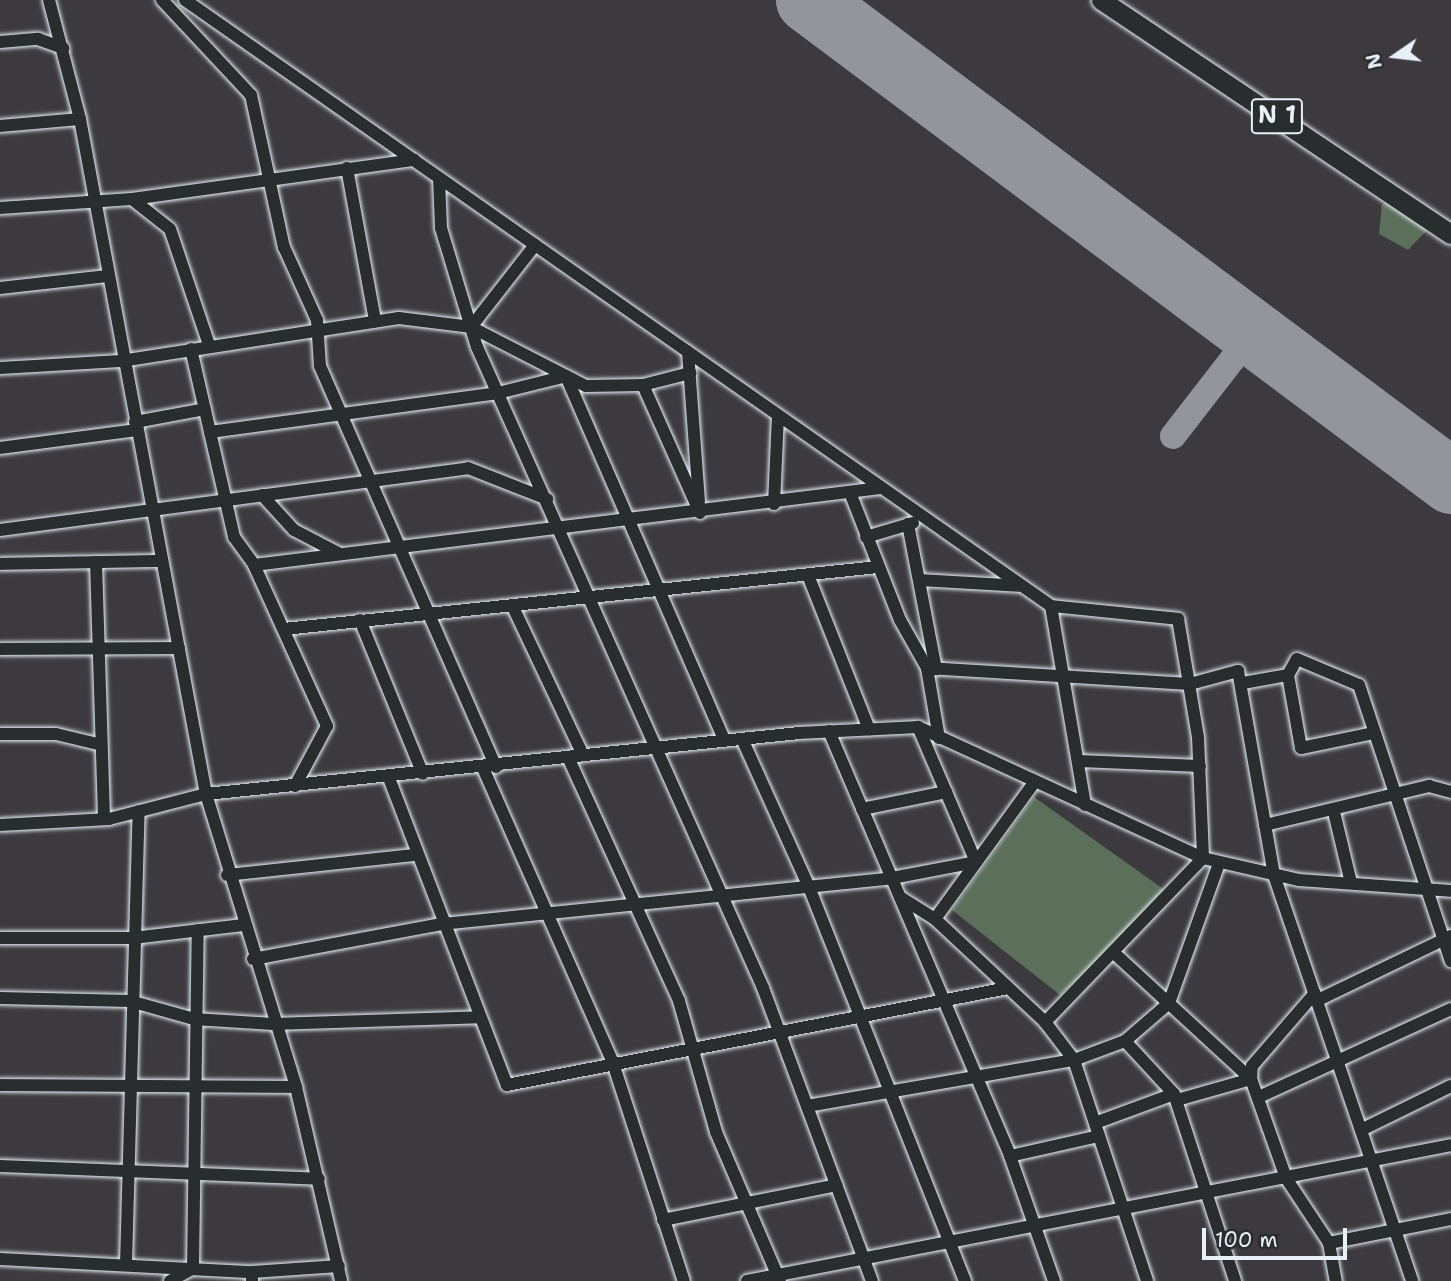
<!DOCTYPE html>
<html>
<head>
<meta charset="utf-8">
<style>
  body { margin:0 }
  #map { position:relative; width:1451px; height:1281px; overflow:hidden; background:#3c3a3e; font-family:"Shantell Sans",sans-serif }
  div>[style] { position:absolute }
  .green>* { inset:0; background:#5b6f5a }
  .taxiway>* { height:26px; margin:-13px; padding:0 13px; transform-origin:13px; border-radius:13px; background:#92969b }
  .runway>* { height:65px; margin:-32.5px; padding:0 32.5px; transform-origin:32.5px; border-radius:32.5px; background:#92969b }
  .roads { filter:drop-shadow(0 0 2px #e8f1f8) drop-shadow(0 0 2px #e8f1f8) }
  .minor>* { height:12px; margin:-6px; padding:0 6px; transform-origin:6px; border-radius:6px; background:#2a2d2e }
  .highway>* { height:19px; margin:-9.5px; padding:0 9.5px; transform-origin:9.5px; border-radius:9.5px; background:#2a2d2e }
  span { translate:-50% -50%; white-space:nowrap; text-align:center; line-height:1.15; -webkit-text-stroke:7px #2a2d2e; paint-order:stroke }
  .shield-label span { padding:2px 5px; background:#2a2d2e; border:2px solid; border-radius:5px; -webkit-text-stroke-width:0 }
  .shield-label { font-size:24px; color:#e8f1f8; font-weight:700 }
  .north { position:absolute; left:1360px; top:21px; width:70px; height:70px; -webkit-text-stroke:5px #2a2d2e; paint-order:stroke; rotate:256deg; font-size:19px; font-weight:700; line-height:28px; text-align:center; color:#e8f1f8 }
  .north::after { content:''; display:block; margin:auto; width:24px; height:32px; background:#e8f1f8; clip-path:polygon(50% 0,100% 100%,50% 72%,0 100%) }
  .scale { position:absolute; left:1202px; top:1228px; width:145px; height:32px; box-sizing:border-box; border:4px solid #e8f1f8; border-top:0; padding-left:9px; font-size:21px; line-height:24px; white-space:nowrap; color:#e8f1f8; -webkit-text-stroke:5px #2a2d2e; paint-order:stroke }
</style>
</head>
<body>
<div id="map">
  <div class="green">
    <div style="clip-path:polygon(1395px 199px,1429px 228px,1408px 250px,1379px 234px,1382px 204px)"></div>
    <div style="clip-path:polygon(1034px 797px,1169px 893px,1060px 995px,952px 910px)"></div>
  </div>
  <div class="taxiway">
    <div style="left:1173px;top:436px;width:130px;rotate:-52.2deg"></div>
  </div>
  <div class="runway">
    <div style="left:808px;top:0;width:803px;rotate:36.8deg"></div>
  </div>
  <div class="roads">
    <div class="minor">
      <div style="left:49px;top:0;width:123px;rotate:75.4deg"></div>
      <div style="left:80px;top:119px;width:687px;rotate:79.43deg"></div>
      <div style="left:206px;top:794px;width:307px;rotate:72.9deg"></div>
      <div style="left:296px;top:1087px;width:199px;rotate:76.9deg"></div>
      <div style="left:162px;top:0;width:130px;rotate:46.9deg"></div>
      <div style="left:251px;top:95px;width:156px;rotate:77.8deg"></div>
      <div style="left:284px;top:247px;width:80px;rotate:65.7deg"></div>
      <div style="left:317px;top:320px;width:46px;rotate:86.3deg"></div>
      <div style="left:320px;top:366px;width:438px;rotate:66.3deg"></div>
      <div style="left:185px;top:0;width:1057px;rotate:34.98deg"></div>
      <div style="left:1051px;top:606px;width:128px;rotate:5.8deg"></div>
      <div style="left:1178px;top:619px;width:120px;rotate:80.4deg"></div>
      <div style="left:1198px;top:737px;width:121px;rotate:87.6deg"></div>
      <div style="left:1203px;top:858px;width:228px;rotate:133.9deg"></div>
      <div style="left:0;top:42px;width:38px;rotate:-5deg"></div>
      <div style="left:38px;top:39px;width:27px;rotate:20deg"></div>
      <div style="left:0;top:126px;width:80px;rotate:-5deg"></div>
      <div style="left:347px;top:168px;width:156px;rotate:79.6deg"></div>
      <div style="left:439px;top:178px;width:50px;rotate:87.7deg"></div>
      <div style="left:441px;top:228px;width:124px;rotate:73.2deg"></div>
      <div style="left:477px;top:347px;width:702px;rotate:65.95deg"></div>
      <div style="left:763px;top:988px;width:313px;rotate:69.6deg"></div>
      <div style="left:132px;top:199px;width:48px;rotate:38.3deg"></div>
      <div style="left:170px;top:229px;width:122px;rotate:71.4deg"></div>
      <div style="left:0;top:208px;width:132px;rotate:-3.9deg"></div>
      <div style="left:132px;top:199px;width:285px;rotate:-7.9deg"></div>
      <div style="left:0;top:288px;width:108px;rotate:-6.4deg"></div>
      <div style="left:471px;top:327px;width:129px;rotate:27.2deg"></div>
      <div style="left:586px;top:386px;width:57px;rotate:-1deg"></div>
      <div style="left:643px;top:385px;width:140px;rotate:66deg"></div>
      <div style="left:191px;top:349px;width:193px;rotate:77.1deg"></div>
      <div style="left:234px;top:537px;width:34px;rotate:54deg"></div>
      <div style="left:254px;top:565px;width:177px;rotate:65.6deg"></div>
      <div style="left:327px;top:726px;width:68px;rotate:118.1deg"></div>
      <div style="left:688px;top:352px;width:150px;rotate:85.8deg"></div>
      <div style="left:0;top:368px;width:121px;rotate:-3.3deg"></div>
      <div style="left:121px;top:361px;width:281px;rotate:-8.8deg"></div>
      <div style="left:399px;top:318px;width:73px;rotate:7.1deg"></div>
      <div style="left:471px;top:327px;width:104px;rotate:-52deg"></div>
      <div style="left:566px;top:376px;width:397px;rotate:66.5deg"></div>
      <div style="left:643px;top:385px;width:49px;rotate:-14.3deg"></div>
      <div style="left:135px;top:422px;width:71px;rotate:-10.5deg"></div>
      <div style="left:210px;top:432px;width:291px;rotate:-7.7deg"></div>
      <div style="left:498px;top:393px;width:70px;rotate:-14deg"></div>
      <div style="left:0;top:448px;width:138px;rotate:-7.5deg"></div>
      <div style="left:262px;top:495px;width:47px;rotate:47.6deg"></div>
      <div style="left:294px;top:530px;width:50px;rotate:27.6deg"></div>
      <div style="left:851px;top:495px;width:134px;rotate:68.6deg"></div>
      <div style="left:900px;top:620px;width:55px;rotate:60.6deg"></div>
      <div style="left:927px;top:668px;width:71px;rotate:80.3deg"></div>
      <div style="left:774px;top:504px;width:88px;rotate:-87.4deg"></div>
      <div style="left:908px;top:524px;width:148px;rotate:79.1deg"></div>
      <div style="left:0;top:530px;width:472px;rotate:-7.5deg"></div>
      <div style="left:468px;top:468px;width:85px;rotate:21.4deg"></div>
      <div style="left:866px;top:537px;width:49px;rotate:-16.6deg"></div>
      <div style="left:96px;top:562px;width:257px;rotate:88.2deg"></div>
      <div style="left:0;top:564px;width:162px;rotate:-1.1deg"></div>
      <div style="left:254px;top:565px;width:631px;rotate:-7.01deg"></div>
      <div style="left:808px;top:575px;width:166px;rotate:68.4deg"></div>
      <div style="left:921px;top:580px;width:100px;rotate:3.4deg"></div>
      <div style="left:1051px;top:606px;width:202px;rotate:80.3deg"></div>
      <div style="left:513px;top:607px;width:164px;rotate:64.7deg"></div>
      <div style="left:360px;top:620px;width:166px;rotate:67.8deg"></div>
      <div style="left:284px;top:629px;width:597px;rotate:-5.96deg"></div>
      <div style="left:0;top:649px;width:179px;rotate:-0.3deg"></div>
      <div style="left:927px;top:668px;width:263px;rotate:3.5deg"></div>
      <div style="left:1190px;top:684px;width:50px;rotate:-15.2deg"></div>
      <div style="left:1238px;top:671px;width:207px;rotate:80deg"></div>
      <div style="left:1274px;top:875px;width:429px;rotate:71.2deg"></div>
      <div style="left:1288px;top:675px;width:74px;rotate:79.9deg"></div>
      <div style="left:1301px;top:748px;width:75px;rotate:-11.6deg"></div>
      <div style="left:1243px;top:683px;width:46px;rotate:-10.1deg"></div>
      <div style="left:1288px;top:675px;width:18px;rotate:-61deg"></div>
      <div style="left:1297px;top:659px;width:67px;rotate:22.8deg"></div>
      <div style="left:1359px;top:685px;width:291px;rotate:71.6deg"></div>
      <div style="left:829px;top:731px;width:462px;rotate:66.9deg"></div>
      <div style="left:1010px;top:1156px;width:133px;rotate:70.6deg"></div>
      <div style="left:0;top:734px;width:56px"></div>
      <div style="left:56px;top:734px;width:43px;rotate:13.4deg"></div>
      <div style="left:743px;top:741px;width:160px;rotate:65.7deg"></div>
      <div style="left:809px;top:887px;width:424px;rotate:68.4deg"></div>
      <div style="left:568px;top:757px;width:268px;rotate:65.5deg"></div>
      <div style="left:679px;top:1001px;width:136px;rotate:74.2deg"></div>
      <div style="left:716px;top:1132px;width:162px;rotate:66.8deg"></div>
      <div style="left:1079px;top:761px;width:121px;rotate:2.4deg"></div>
      <div style="left:483px;top:768px;width:322px;rotate:66.2deg"></div>
      <div style="left:613px;top:1063px;width:229px;rotate:72deg"></div>
      <div style="left:389px;top:778px;width:329px;rotate:69deg"></div>
      <div style="left:507px;top:1085px;width:510px;rotate:-10.96deg"></div>
      <div style="left:862px;top:809px;width:86px;rotate:-11.4deg"></div>
      <div style="left:1334px;top:812px;width:73px;rotate:76.5deg"></div>
      <div style="left:0;top:825px;width:109px;rotate:-3.2deg"></div>
      <div style="left:109px;top:819px;width:100px;rotate:-14.5deg"></div>
      <div style="left:206px;top:794px;width:596px;rotate:-5.87deg"></div>
      <div style="left:799px;top:733px;width:119px;rotate:-2.9deg"></div>
      <div style="left:918px;top:727px;width:314px;rotate:24.7deg"></div>
      <div style="left:1203px;top:858px;width:98px;rotate:12.9deg"></div>
      <div style="left:1299px;top:880px;width:152px;rotate:4.1deg"></div>
      <div style="left:1265px;top:825px;width:169px;rotate:-13.4deg"></div>
      <div style="left:1429px;top:786px;width:23px;rotate:15deg"></div>
      <div style="left:227px;top:875px;width:189px;rotate:-6.1deg"></div>
      <div style="left:900px;top:897px;width:41px;rotate:32.2deg"></div>
      <div style="left:935px;top:919px;width:151px;rotate:43.1deg"></div>
      <div style="left:1045px;top:1022px;width:48px;rotate:52.7deg"></div>
      <div style="left:1074px;top:1060px;width:233px;rotate:71.7deg"></div>
      <div style="left:935px;top:919px;width:167px;rotate:-54deg"></div>
      <div style="left:0;top:938px;width:133px"></div>
      <div style="left:133px;top:938px;width:111px;rotate:-6.7deg"></div>
      <div style="left:1113px;top:952px;width:188px;rotate:42.6deg"></div>
      <div style="left:1251px;top:1079px;width:105px;rotate:70.5deg"></div>
      <div style="left:1286px;top:1178px;width:78px;rotate:56.5deg"></div>
      <div style="left:1329px;top:1243px;width:39px;rotate:80deg"></div>
      <div style="left:253px;top:959px;width:192px;rotate:-10.5deg"></div>
      <div style="left:442px;top:924px;width:452px;rotate:-5.8deg"></div>
      <div style="left:892px;top:878px;width:86px;rotate:-10.8deg"></div>
      <div style="left:976px;top:862px;width:147px;rotate:-113.2deg"></div>
      <div style="left:0;top:998px;width:130px;rotate:1.3deg"></div>
      <div style="left:130px;top:1001px;width:66px;rotate:15.7deg"></div>
      <div style="left:194px;top:1019px;width:79px;rotate:3.6deg"></div>
      <div style="left:273px;top:1024px;width:207px;rotate:-1.9deg"></div>
      <div style="left:1318px;top:1000px;width:148px;rotate:-25.7deg"></div>
      <div style="left:1125px;top:1041px;width:72px;rotate:47.2deg"></div>
      <div style="left:1174px;top:1094px;width:197px;rotate:71.9deg"></div>
      <div style="left:0;top:1085px;width:296px;rotate:0.4deg"></div>
      <div style="left:1261px;top:1096px;width:209px;rotate:-24.6deg"></div>
      <div style="left:1177px;top:1100px;width:77px;rotate:-15.8deg"></div>
      <div style="left:1251px;top:1079px;width:13px;rotate:-86deg"></div>
      <div style="left:1252px;top:1066px;width:96px;rotate:-49.2deg"></div>
      <div style="left:807px;top:1106px;width:271px;rotate:-9.8deg"></div>
      <div style="left:1074px;top:1060px;width:54px;rotate:-20.4deg"></div>
      <div style="left:1125px;top:1041px;width:58px;rotate:-40.8deg"></div>
      <div style="left:1169px;top:1003px;width:149px;rotate:-70.3deg"></div>
      <div style="left:1095px;top:1123px;width:84px;rotate:-20.2deg"></div>
      <div style="left:1361px;top:1130px;width:100px;rotate:-26.1deg"></div>
      <div style="left:1010px;top:1156px;width:91px;rotate:-12.7deg"></div>
      <div style="left:0;top:1166px;width:319px;rotate:2.3deg"></div>
      <div style="left:663px;top:1220px;width:177px;rotate:-11.4deg"></div>
      <div style="left:1329px;top:1243px;width:124px;rotate:-11.1deg"></div>
      <div style="left:0;top:1259px;width:252px;rotate:3deg"></div>
      <div style="left:126px;top:1264px;width:453px;rotate:-88.4deg"></div>
      <div style="left:170px;top:1281px;width:26px;rotate:-29deg"></div>
      <div style="left:193px;top:1268px;width:338px;rotate:-89.2deg"></div>
      <div style="left:252px;top:1281px;width:9px;rotate:-90deg"></div>
      <div style="left:252px;top:1272px;width:87px;rotate:-3.9deg"></div>
      <div style="left:747px;top:1281px;width:717px;rotate:-10.93deg"></div>
    </div>
    <div class="highway">
      <div style="left:1101px;top:0;width:421px;rotate:33.8deg"></div>
    </div>
  </div>
  <div class="shield-label">
    <span style="left:1277px;top:116px">N 1</span>
  </div>
  <div class="north">N</div>
  <div class="scale">100 m</div>
</div>
</body>
</html>
